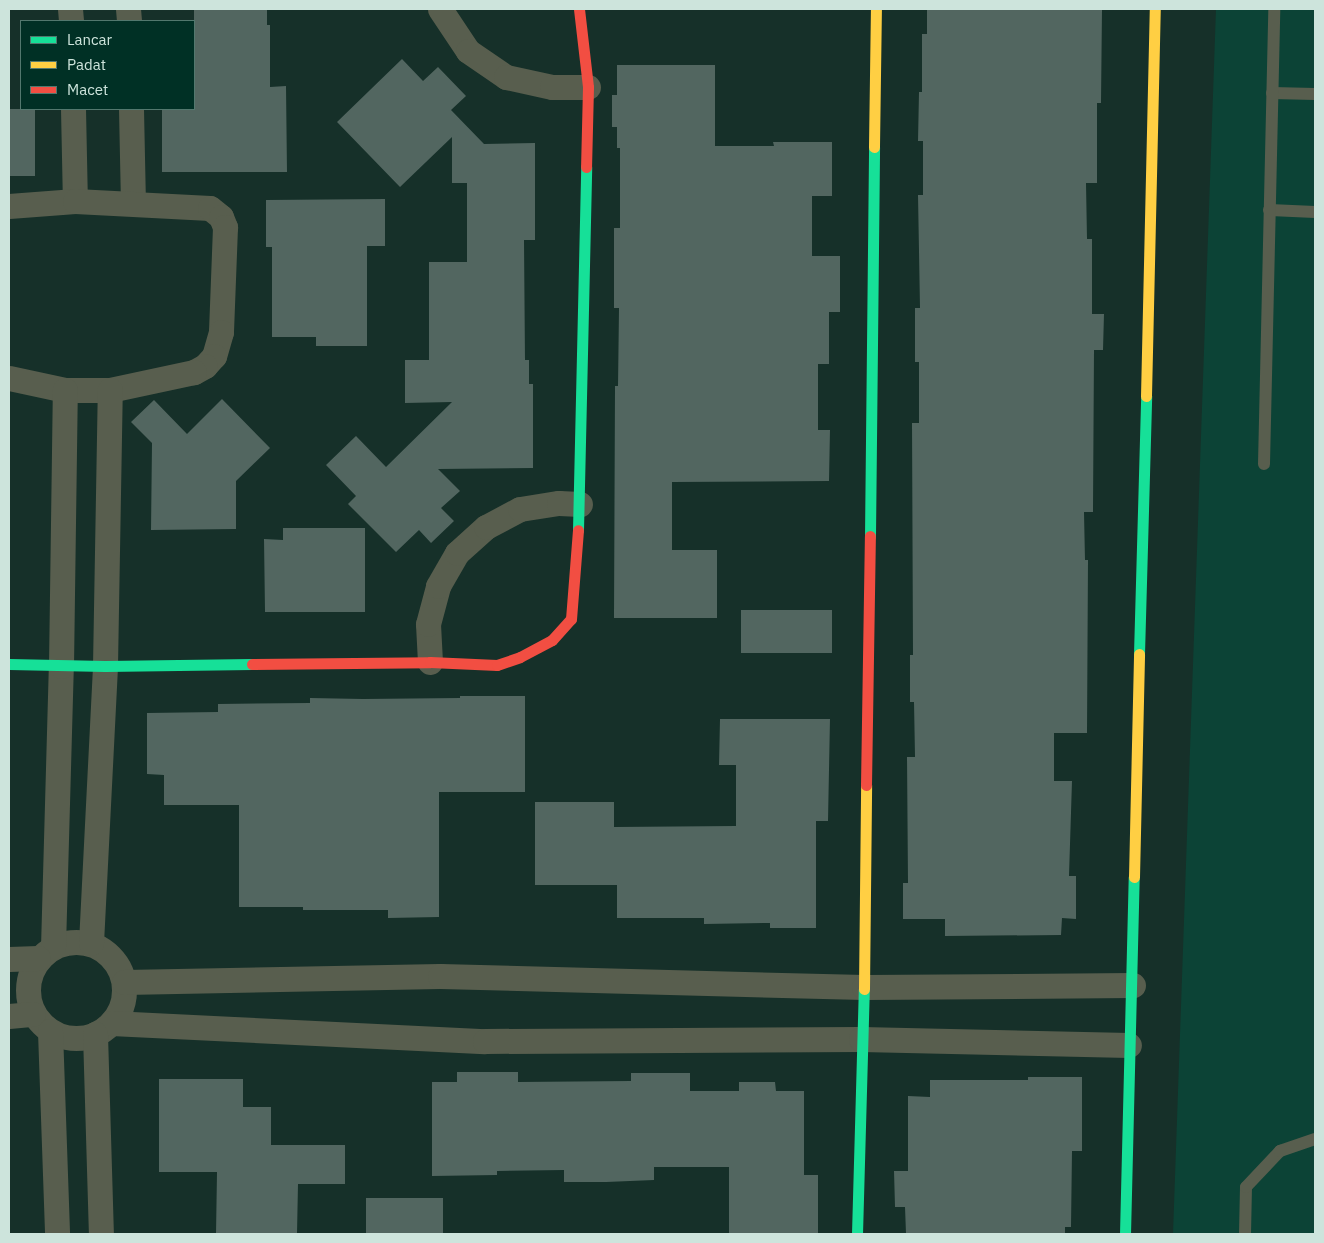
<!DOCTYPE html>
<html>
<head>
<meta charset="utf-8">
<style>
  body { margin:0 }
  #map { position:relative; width:1324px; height:1243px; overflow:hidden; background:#163029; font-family:"IBM Plex Sans",sans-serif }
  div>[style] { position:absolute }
  .built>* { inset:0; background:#0c4336 }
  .building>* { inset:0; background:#526660; transform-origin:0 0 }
  .lane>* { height:12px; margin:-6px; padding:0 6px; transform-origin:6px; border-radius:6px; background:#585e4e }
  .street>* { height:25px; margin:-12.5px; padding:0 12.5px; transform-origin:12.5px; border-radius:12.5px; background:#585e4e }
  .street>.ring { margin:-12.5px; padding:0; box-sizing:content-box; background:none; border:25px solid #585e4e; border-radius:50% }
  .fast>* { height:11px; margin:-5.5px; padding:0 5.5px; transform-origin:5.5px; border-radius:5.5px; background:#16e098 }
  .slow>* { height:11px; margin:-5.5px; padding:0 5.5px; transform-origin:5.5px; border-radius:5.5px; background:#ffcf43 }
  .jam>* { height:11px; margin:-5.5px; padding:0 5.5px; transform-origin:5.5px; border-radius:5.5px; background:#f24e42 }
  span { translate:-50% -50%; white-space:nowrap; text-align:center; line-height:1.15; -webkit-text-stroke:5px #003025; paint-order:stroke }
  .frame { position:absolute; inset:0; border:10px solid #cde4dc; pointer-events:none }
  .legend { position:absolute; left:20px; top:20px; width:175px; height:90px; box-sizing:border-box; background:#003025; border:1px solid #52786e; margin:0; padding:6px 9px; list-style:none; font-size:15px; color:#cde4dc }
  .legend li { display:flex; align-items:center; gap:10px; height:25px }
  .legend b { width:25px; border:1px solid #52786e }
</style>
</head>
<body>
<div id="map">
  <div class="built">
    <div style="clip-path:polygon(1216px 9px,1315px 9px,1315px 1234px,1173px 1234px)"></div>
  </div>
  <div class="building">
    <div style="clip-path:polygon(194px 9px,267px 9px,267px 25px,270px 25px,270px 87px,286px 86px,287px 172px,162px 172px,162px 109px,194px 109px)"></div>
    <div style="clip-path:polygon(927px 9px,1102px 9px,1101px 103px,1097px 103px,1097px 183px,1086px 183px,1087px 239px,1092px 239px,1092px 314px,1104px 314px,1103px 350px,1094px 350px,1093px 512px,1084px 512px,1085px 560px,1088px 560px,1087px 733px,1054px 733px,1054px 781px,1072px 781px,1069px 876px,1076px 876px,1076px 919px,1062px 918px,1061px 935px,945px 936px,945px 919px,903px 919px,903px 883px,908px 883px,907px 757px,915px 757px,914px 702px,910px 702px,910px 655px,913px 655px,912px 423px,919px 423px,919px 362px,915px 362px,915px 308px,920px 308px,918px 195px,923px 195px,923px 141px,918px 141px,919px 92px,922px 92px,922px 34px,927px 34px)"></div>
    <div style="clip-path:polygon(402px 59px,423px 81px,438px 67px,466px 96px,451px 110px,484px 144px,535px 143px,535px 240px,524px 240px,525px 360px,529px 360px,529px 384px,533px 384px,533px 468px,438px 469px,460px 491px,441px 508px,454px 521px,431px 543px,419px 530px,396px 552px,348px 504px,356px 496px,326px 465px,356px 436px,386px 467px,452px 402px,405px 403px,405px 360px,429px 360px,429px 262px,467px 262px,467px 183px,452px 183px,452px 137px,400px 187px,337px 122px)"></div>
    <div style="clip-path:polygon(617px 65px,715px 65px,715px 146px,774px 146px,773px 142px,832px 142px,832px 196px,812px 196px,812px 256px,840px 256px,840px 312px,829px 312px,829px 364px,818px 364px,818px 430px,830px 430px,829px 481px,672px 482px,672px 550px,717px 550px,717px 618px,614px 618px,615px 386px,618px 386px,619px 308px,614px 308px,614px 228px,620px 228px,620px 148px,617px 148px,617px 127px,612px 127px,612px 95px,617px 95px)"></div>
    <div style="left:9px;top:109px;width:26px;height:67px"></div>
    <div style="clip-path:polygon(385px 199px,385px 246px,367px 246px,367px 346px,316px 346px,316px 337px,272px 337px,272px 247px,266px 247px,266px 200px)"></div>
    <div style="clip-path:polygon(222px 399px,270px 448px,236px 481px,236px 529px,151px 530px,152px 443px,131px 422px,154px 400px,187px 434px)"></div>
    <div style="clip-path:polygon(283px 528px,365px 528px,365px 612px,265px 612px,264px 539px,283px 540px)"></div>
    <div style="left:741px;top:610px;width:91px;height:43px"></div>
    <div style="clip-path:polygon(460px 696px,525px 696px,525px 792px,439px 792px,439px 917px,388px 918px,388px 910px,303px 910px,303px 907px,239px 907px,239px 805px,164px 805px,164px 775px,147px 774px,147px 713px,218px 712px,218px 704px,310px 703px,310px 698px,363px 699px,460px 698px)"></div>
    <div style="clip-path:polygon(720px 719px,830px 719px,828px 821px,816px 821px,816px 928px,770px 928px,770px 923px,704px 924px,704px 918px,617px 918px,617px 885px,535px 885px,535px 802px,614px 802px,614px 827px,736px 826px,736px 765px,719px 765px)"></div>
    <div style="clip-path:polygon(457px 1072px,518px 1072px,518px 1082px,631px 1081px,631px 1073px,690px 1073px,690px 1091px,739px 1091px,739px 1082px,775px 1082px,776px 1091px,804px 1091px,804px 1175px,818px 1175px,818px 1234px,729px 1234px,729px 1167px,654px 1167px,654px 1180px,606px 1182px,564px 1182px,564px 1170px,497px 1171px,497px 1175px,432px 1176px,432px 1082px,457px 1082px)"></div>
    <div style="clip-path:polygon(1028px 1077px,1082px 1077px,1082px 1151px,1072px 1151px,1071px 1227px,1065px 1227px,1065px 1234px,906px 1234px,905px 1207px,895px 1207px,894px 1171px,908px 1171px,908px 1096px,930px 1097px,930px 1080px,1028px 1080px)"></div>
    <div style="clip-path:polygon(159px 1079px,243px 1079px,243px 1107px,271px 1107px,271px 1145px,345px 1145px,345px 1184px,298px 1184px,297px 1234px,216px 1234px,217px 1172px,159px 1172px)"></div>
    <div style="left:443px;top:1198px;width:36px;height:77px;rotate:90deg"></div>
  </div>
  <div class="lane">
    <div style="left:1272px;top:93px;width:43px;rotate:1.3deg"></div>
    <div style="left:1269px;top:210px;width:46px;rotate:2.5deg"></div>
    <div style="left:1264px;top:464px;width:455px;rotate:-88.7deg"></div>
    <div style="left:1245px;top:1234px;width:47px;rotate:-88.8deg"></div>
    <div style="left:1246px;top:1187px;width:50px;rotate:-46.6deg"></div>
    <div style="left:1280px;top:1151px;width:37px;rotate:-19deg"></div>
  </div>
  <div class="street">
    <div style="left:70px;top:9px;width:12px;rotate:85deg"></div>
    <div style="left:128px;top:9px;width:12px;rotate:85deg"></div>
    <div style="left:440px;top:9px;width:50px;rotate:56.3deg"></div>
    <div style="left:468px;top:51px;width:46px;rotate:34.4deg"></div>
    <div style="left:506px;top:77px;width:47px;rotate:12.3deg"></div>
    <div style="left:552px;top:87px;width:36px"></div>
    <div style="left:73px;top:109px;width:92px;rotate:88.8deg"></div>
    <div style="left:131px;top:109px;width:94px;rotate:88.8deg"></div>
    <div style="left:9px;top:206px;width:66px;rotate:-4.3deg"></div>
    <div style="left:75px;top:201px;width:135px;rotate:3deg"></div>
    <div style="left:210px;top:208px;width:14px;rotate:39deg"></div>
    <div style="left:221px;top:217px;width:11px;rotate:68deg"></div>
    <div style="left:225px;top:227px;width:105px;rotate:92.2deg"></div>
    <div style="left:221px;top:332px;width:25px;rotate:106deg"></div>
    <div style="left:214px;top:356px;width:13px;rotate:132deg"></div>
    <div style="left:205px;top:366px;width:13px;rotate:151deg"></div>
    <div style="left:194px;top:372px;width:86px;rotate:167.9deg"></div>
    <div style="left:110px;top:390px;width:45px;rotate:180deg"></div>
    <div style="left:65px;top:390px;width:57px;rotate:-167.9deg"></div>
    <div style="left:430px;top:662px;width:38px;rotate:-93deg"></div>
    <div style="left:428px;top:624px;width:39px;rotate:-75deg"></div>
    <div style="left:438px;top:586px;width:38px;rotate:-60deg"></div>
    <div style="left:457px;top:553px;width:39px;rotate:-42deg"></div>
    <div style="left:486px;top:527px;width:38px;rotate:-28deg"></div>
    <div style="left:520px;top:509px;width:39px;rotate:-9deg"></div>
    <div style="left:559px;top:503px;width:21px;rotate:3deg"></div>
    <div class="ring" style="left:28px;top:942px;width:71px;height:71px"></div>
    <div style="left:91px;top:943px;width:277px;rotate:-87.1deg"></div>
    <div style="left:105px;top:666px;width:276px;rotate:-89deg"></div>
    <div style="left:53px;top:947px;width:281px;rotate:-88.4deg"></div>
    <div style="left:61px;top:666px;width:276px;rotate:-89.2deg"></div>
    <div style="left:9px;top:959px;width:29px;rotate:-2deg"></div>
    <div style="left:124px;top:982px;width:316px;rotate:-1.1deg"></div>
    <div style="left:440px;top:976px;width:424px;rotate:1.5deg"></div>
    <div style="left:864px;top:987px;width:269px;rotate:-0.4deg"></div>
    <div style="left:9px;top:1016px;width:24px;rotate:-5deg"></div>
    <div style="left:111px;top:1023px;width:374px;rotate:2.8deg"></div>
    <div style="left:485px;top:1041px;width:376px;rotate:-0.3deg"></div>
    <div style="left:861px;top:1039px;width:268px;rotate:1.3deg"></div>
    <div style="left:50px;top:1031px;width:203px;rotate:88deg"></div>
    <div style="left:95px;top:1034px;width:200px;rotate:88.3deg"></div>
  </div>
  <div class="fast">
    <div style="left:578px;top:530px;width:363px;rotate:-88.7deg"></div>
    <div style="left:870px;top:536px;width:389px;rotate:-89.4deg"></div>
    <div style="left:1139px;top:654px;width:258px;rotate:-88.4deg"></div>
    <div style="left:9px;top:664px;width:96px;rotate:1.2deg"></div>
    <div style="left:105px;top:666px;width:147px;rotate:-0.8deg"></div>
    <div style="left:857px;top:1234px;width:245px;rotate:-88.4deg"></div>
    <div style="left:1125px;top:1234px;width:357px;rotate:-88.6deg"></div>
  </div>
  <div class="slow">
    <div style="left:874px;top:147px;width:138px;rotate:-89.2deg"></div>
    <div style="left:1146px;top:396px;width:387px;rotate:-88.7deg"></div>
    <div style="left:1134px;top:877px;width:223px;rotate:-88.7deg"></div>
    <div style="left:864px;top:989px;width:204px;rotate:-89.4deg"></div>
  </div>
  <div class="jam">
    <div style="left:579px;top:9px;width:79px;rotate:83.4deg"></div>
    <div style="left:588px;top:87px;width:80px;rotate:91.4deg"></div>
    <div style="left:252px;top:664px;width:178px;rotate:-0.6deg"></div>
    <div style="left:430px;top:662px;width:67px;rotate:2.6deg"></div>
    <div style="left:497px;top:665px;width:24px;rotate:-19deg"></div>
    <div style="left:520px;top:657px;width:36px;rotate:-28deg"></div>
    <div style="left:552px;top:640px;width:28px;rotate:-48deg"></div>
    <div style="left:571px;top:619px;width:89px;rotate:-85.5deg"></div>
    <div style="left:866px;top:785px;width:249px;rotate:-89.1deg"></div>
  </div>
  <div class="frame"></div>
  <ul class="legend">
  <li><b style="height:6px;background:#16e098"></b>Lancar</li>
  <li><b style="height:6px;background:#ffcf43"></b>Padat</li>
  <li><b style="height:6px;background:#f24e42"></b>Macet</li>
  </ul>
</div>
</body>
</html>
